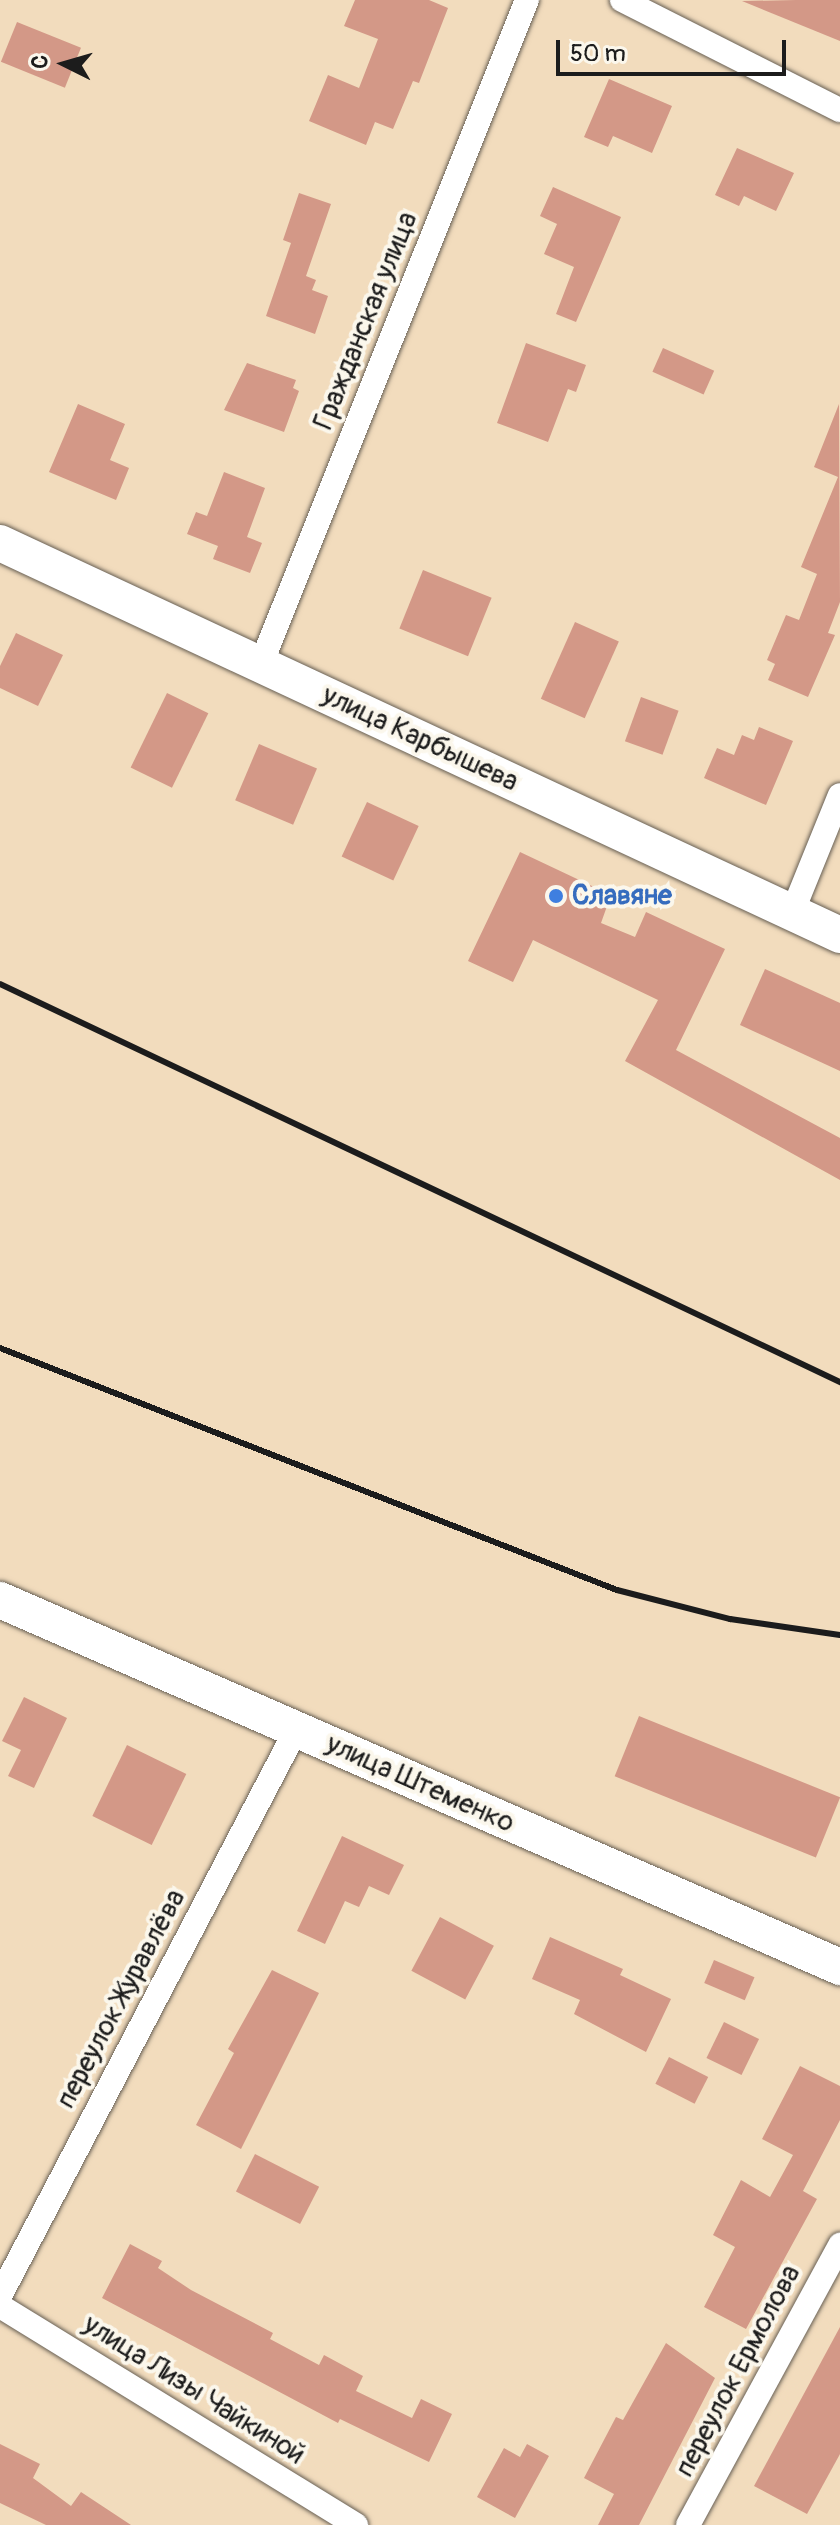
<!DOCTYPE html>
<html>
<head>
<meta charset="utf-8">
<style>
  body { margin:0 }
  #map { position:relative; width:840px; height:2525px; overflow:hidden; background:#f2dcbd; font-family:Pangolin,sans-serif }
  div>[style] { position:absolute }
  .building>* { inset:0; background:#d39887; transform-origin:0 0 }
  .roads { filter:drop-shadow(0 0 2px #675f54) drop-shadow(0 0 2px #675f54) }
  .minor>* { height:24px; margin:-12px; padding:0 12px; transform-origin:12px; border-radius:12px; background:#fff }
  .secondary>* { height:36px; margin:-18px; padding:0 18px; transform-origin:18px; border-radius:18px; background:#fff }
  .rail>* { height:6px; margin:-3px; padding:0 3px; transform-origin:3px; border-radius:3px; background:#1c1c1c }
  .dots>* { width:22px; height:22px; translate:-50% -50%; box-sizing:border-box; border:4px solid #fbf7ec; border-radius:50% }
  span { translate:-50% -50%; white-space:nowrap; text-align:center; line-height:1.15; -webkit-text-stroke:8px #fbf7ec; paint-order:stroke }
  .street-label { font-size:28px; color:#1c1c1c }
  .shop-label { font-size:28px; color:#366cbe; font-weight:700 }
  .left { translate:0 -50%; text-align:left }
  .north { position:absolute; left:24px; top:24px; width:80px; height:80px; -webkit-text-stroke:6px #fbf7ec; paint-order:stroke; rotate:275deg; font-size:22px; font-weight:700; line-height:32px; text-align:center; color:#1c1c1c }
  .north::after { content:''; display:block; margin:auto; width:28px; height:36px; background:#1c1c1c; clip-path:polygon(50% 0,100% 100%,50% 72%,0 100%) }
  .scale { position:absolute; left:556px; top:40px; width:230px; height:36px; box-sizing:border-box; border:4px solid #1c1c1c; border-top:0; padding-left:10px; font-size:24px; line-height:28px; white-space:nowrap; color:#1c1c1c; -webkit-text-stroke:6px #fbf7ec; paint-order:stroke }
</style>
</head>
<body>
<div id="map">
  <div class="building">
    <div style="clip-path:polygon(355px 0,429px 0,448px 8px,419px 83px,413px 81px,393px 129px,375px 122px,366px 145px,309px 121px,328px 75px,359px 88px,378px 39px,344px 26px)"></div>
    <div style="clip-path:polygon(796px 0,840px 0,840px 41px,742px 1px)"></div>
    <div style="left:17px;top:22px;width:69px;height:43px;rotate:22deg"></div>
    <div style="clip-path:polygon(609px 79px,672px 106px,652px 153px,613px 136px,608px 147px,584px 137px)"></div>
    <div style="clip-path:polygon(737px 148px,794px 173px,776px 211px,744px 196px,739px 206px,715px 195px)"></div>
    <div style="clip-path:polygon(553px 187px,621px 217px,576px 322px,556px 314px,574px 267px,544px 254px,557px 224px,540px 216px)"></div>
    <div style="clip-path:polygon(299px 193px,331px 204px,306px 276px,316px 280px,312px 290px,328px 296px,315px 334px,266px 316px,291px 243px,283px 240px)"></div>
    <div style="clip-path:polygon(526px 343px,586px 365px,576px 392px,568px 389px,548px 442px,497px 423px)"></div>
    <div style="left:663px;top:348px;width:56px;height:26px;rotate:24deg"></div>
    <div style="clip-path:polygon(247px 363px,296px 380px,293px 388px,299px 391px,284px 432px,224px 410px)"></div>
    <div style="clip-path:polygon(78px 404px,125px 424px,110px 460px,129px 468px,116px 500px,49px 472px)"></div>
    <div style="clip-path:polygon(839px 404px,840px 602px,828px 633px,835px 635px,808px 697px,768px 680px,775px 664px,767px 660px,786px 615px,799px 620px,817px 574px,801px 567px,838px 477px,814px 467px)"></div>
    <div style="clip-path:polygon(224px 472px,265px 488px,247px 537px,262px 543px,250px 573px,213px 559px,218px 546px,187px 534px,196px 512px,207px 516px)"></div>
    <div style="left:423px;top:570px;width:74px;height:63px;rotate:22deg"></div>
    <div style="left:575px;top:622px;width:48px;height:84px;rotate:24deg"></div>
    <div style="clip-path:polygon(16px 633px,63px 655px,38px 706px,0 688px,0 666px)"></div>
    <div style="left:167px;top:693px;width:46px;height:83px;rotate:26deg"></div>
    <div style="left:641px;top:697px;width:40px;height:47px;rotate:20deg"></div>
    <div style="clip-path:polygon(759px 727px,793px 741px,766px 805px,704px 778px,717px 748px,734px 755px,742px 735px,754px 740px)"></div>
    <div style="left:259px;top:744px;width:63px;height:61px;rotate:23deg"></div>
    <div style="left:367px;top:802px;width:57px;height:60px;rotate:25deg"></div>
    <div style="clip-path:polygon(520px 852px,611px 895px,601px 923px,635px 937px,646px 912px,725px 949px,676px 1050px,840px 1138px,840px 1180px,625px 1061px,658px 1000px,533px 940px,513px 982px,468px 961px)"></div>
    <div style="clip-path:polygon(765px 969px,840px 1003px,840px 1071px,740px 1025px)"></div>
    <div style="clip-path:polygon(24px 1697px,67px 1718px,34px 1788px,8px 1776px,21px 1750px,2px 1741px)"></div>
    <div style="left:639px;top:1716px;width:217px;height:65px;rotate:22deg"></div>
    <div style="left:127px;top:1745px;width:66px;height:79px;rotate:26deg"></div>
    <div style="clip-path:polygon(342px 1836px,404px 1865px,389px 1895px,369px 1886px,359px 1907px,345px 1901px,325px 1944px,297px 1931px)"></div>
    <div style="left:440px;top:1917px;width:61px;height:61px;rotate:28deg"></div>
    <div style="clip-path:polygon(550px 1937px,623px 1969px,620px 1975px,671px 1999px,646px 2052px,574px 2014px,580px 2000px,532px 1979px)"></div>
    <div style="left:714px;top:1960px;width:44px;height:25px;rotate:23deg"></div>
    <div style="clip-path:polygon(272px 1970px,319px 1993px,241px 2149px,196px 2125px,234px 2053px,228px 2049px)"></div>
    <div style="left:724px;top:2022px;width:39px;height:40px;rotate:26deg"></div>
    <div style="left:669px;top:2057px;width:44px;height:30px;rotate:27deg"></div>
    <div style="clip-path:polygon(800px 2066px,840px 2086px,840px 2120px,803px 2191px,817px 2199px,746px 2329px,704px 2307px,735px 2247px,713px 2235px,741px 2180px,770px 2197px,793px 2155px,762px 2139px)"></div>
    <div style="left:255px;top:2154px;width:72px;height:42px;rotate:27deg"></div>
    <div style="clip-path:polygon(130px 2244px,162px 2261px,158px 2268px,191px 2290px,273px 2333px,270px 2339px,319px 2365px,324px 2355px,363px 2376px,356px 2391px,412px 2418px,421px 2399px,452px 2414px,429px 2462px,340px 2419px,338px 2423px,102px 2298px)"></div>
    <div style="clip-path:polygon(840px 2327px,840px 2454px,807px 2514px,754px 2486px)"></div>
    <div style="clip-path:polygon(666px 2343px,715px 2378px,639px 2525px,598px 2525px,614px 2494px,584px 2478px,616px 2417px,623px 2420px)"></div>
    <div style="clip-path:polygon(0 2444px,40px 2464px,33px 2478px,71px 2506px,81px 2492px,131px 2525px,46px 2525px,0 2503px)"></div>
    <div style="clip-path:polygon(527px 2444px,549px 2456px,515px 2518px,477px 2497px,504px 2448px,520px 2457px)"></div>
  </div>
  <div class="roads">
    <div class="minor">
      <div style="left:622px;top:0;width:244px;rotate:26.8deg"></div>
      <div style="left:261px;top:664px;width:715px;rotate:-68.17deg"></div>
      <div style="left:792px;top:913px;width:127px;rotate:-67.9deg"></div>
      <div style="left:0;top:2296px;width:639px;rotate:-62.39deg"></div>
      <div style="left:0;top:2306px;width:418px;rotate:31.6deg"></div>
      <div style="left:688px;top:2525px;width:319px;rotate:-61.5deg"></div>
    </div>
    <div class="secondary">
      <div style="left:0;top:543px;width:927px;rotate:25.02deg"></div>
      <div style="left:0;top:1600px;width:917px;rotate:23.6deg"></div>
    </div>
  </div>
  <div class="rail">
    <div style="left:0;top:984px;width:930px;rotate:25.35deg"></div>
    <div style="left:0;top:1348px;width:663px;rotate:21.42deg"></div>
    <div style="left:617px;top:1590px;width:117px;rotate:14.4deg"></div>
    <div style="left:730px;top:1619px;width:111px;rotate:8.3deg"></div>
  </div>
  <div class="dots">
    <div style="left:556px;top:896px;background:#3f7fe0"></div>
  </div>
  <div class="street-label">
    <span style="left:366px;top:321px;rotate:-68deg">Гражданская улица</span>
    <span style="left:420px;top:739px;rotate:25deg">улица Карбышева</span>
    <span style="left:420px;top:1784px;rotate:24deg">улица Штеменко</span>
    <span style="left:121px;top:1999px;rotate:-62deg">переулок Журавлёва</span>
    <span style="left:738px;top:2371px;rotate:-62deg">переулок Ермолова</span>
    <span style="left:194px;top:2390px;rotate:32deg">улица Лизы Чайкиной</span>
  </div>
  <div class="shop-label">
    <span class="left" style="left:572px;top:896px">Славяне</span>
  </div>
  <div class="north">С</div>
  <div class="scale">50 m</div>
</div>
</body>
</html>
